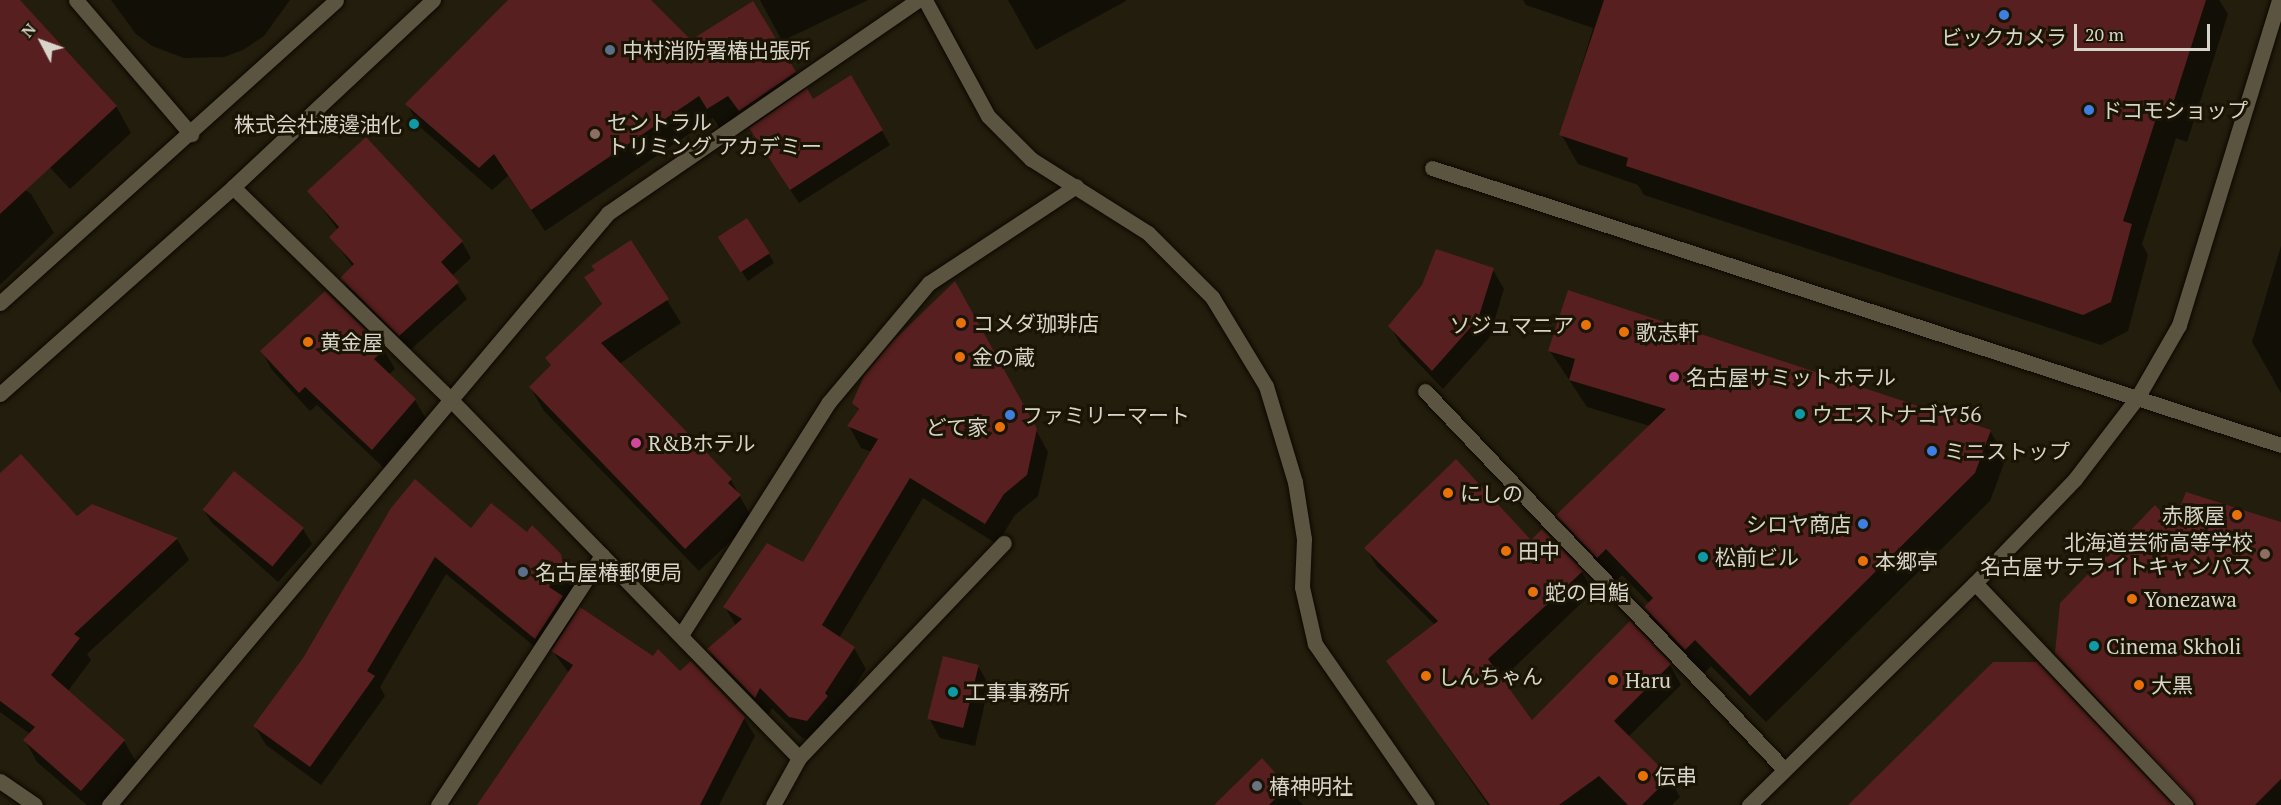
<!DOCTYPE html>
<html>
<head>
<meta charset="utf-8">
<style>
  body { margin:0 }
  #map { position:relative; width:2281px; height:805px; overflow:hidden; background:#221d0c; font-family:"PT Serif","Noto Sans JP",serif }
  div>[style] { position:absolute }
  .shadow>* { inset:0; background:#0007 }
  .building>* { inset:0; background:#571f1f; transform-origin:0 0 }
  .roads { filter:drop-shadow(0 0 2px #0c0700) drop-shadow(0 0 2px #0c0700) }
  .minor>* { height:15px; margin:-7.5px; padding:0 7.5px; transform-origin:7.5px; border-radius:7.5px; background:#5b5441 }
  .dots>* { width:16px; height:16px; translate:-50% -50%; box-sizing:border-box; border:3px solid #191404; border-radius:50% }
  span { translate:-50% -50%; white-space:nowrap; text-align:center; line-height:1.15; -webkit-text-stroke:6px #191404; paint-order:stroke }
  .poi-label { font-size:21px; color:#d8d4c9 }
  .left { translate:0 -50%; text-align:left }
  .right { translate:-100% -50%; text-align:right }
  .north { position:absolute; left:12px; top:12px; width:60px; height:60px; -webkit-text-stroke:4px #191404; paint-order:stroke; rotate:311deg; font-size:16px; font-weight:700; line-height:24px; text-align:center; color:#d8d4c9 }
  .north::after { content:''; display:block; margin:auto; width:21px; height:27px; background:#d8d4c9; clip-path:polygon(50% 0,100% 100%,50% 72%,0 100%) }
  .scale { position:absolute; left:2074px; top:24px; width:136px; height:27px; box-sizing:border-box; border:3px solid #d8d4c9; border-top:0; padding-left:8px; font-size:18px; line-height:21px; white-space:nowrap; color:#d8d4c9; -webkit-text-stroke:4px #191404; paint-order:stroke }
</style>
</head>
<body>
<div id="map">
  <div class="shadow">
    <div style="clip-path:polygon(0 0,18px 0,116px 106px,131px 133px,70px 189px,0 114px)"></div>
    <div style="clip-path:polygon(111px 0,290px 0,264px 36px,243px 50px,224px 57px,184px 58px,152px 46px,136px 34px)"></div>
    <div style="clip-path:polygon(531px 0,649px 0,691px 42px,795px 72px,812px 101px,851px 77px,890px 145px,799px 203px,742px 117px,721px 130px,713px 118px,545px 231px,508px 176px,492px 190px,420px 127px,407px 104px)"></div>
    <div style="clip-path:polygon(760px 0,868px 0,782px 41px)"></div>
    <div style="clip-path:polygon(1008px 0,1126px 0,1126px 1px,1036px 50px)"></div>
    <div style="clip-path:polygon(1523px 0,2219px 0,2228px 14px,2187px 142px,2176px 138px,2142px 244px,2148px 255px,2128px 331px,2101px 345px,1644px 195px,1638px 185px,1578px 164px,1561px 134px,1593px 28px,1526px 5px)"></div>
    <div style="clip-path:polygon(0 172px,31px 194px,54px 233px,0 285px)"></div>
    <div style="clip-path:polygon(309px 191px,462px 242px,471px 258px,452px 276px,467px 299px,409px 351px,351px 294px,342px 278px,353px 267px,331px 237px,338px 230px)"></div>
    <div style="clip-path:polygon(631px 242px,681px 323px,619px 364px,731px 480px,753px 520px,699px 571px,544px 411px,530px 387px,552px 366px,547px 359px,603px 306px,586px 278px)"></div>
    <div style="clip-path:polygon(2281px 246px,2281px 393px,2252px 342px)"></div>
    <div style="clip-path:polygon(726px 248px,769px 254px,774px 263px,748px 281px)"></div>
    <div style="clip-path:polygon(1493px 270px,1504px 289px,1489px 338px,1443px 389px,1401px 345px,1390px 326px)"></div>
    <div style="clip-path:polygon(967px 304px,1048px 452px,1038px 496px,1015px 515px,997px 544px,923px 498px,839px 638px,854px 648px,866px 669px,819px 741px,802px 738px,772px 708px,767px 718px,721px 670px,708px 649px,736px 626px,725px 607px,804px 564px,872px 452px,861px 448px,849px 426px,859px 411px,854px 403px)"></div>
    <div style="clip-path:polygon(384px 350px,395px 369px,388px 375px,415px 400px,426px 419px,384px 468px,317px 405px,310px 411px,272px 370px,262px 351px)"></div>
    <div style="clip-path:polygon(1550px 351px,1990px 431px,2006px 458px,1990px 501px,1766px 722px,1711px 666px,1701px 677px,1661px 635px,1646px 608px,1650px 604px,1622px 575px,1613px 584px,1574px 543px,1558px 515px,1650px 426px,1587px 407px)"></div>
    <div style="clip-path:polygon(0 475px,77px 518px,177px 539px,189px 560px,87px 654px,91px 660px,68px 691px,124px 741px,136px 762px,99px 805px,87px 805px,37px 762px,25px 740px,30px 734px,0 712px)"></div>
    <div style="clip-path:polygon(evenodd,392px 508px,471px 530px,527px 534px,560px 555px,571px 574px,574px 586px,564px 600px,574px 618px,680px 673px,744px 718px,755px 736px,719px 805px,480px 805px,569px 673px,551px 649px,546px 656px,446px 574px,380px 687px,385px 696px,321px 785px,266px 745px,255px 727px,304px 659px,392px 508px,561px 560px,565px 564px,567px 573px,564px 574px,561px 560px)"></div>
    <div style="clip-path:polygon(203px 509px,303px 529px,312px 544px,278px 582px,212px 523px)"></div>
    <div style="clip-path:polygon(2281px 523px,2281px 805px,2193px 805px,2070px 675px,2057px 653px,2173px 527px)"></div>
    <div style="clip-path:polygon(1531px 542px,1582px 572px,1593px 592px,1500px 681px,1532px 722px,1670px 665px,1681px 685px,1628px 737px,1669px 778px,1680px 797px,1672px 805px,1488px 805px,1388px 661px,1435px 625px,1377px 567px,1366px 548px)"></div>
    <div style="clip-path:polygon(978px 666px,989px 685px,975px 746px,940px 738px,929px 718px)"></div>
    <div style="clip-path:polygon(1262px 761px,1303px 805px,1216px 805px)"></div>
  </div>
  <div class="building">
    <div style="clip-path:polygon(0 0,20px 0,117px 106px,0 214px)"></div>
    <div style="clip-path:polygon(508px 0,651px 0,691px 40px,753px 1px,796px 72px,739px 111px,728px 96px,707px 109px,699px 96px,531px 210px,494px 154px,479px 168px,405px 104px)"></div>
    <div style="clip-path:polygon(1604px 0,2206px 0,2170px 113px,2159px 109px,2123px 221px,2132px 224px,2111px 302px,2083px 315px,1626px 166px,1628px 158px,1559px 135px)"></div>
    <div style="clip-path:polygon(851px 75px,883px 130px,790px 190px,749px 128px,807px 88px,813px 99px)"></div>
    <div style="clip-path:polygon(366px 137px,463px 241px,441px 262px,459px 282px,399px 336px,340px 278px,354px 264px,329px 237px,339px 227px,307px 191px)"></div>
    <div style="left:747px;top:218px;width:42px;height:35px;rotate:57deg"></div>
    <div style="clip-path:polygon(631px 240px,669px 299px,601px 343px,732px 479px,728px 483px,741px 495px,685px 549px,529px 387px,551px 365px,545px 358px,602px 304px,584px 277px,595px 270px,591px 266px)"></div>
    <div style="clip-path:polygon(1436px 249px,1494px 268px,1478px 319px,1432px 371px,1388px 326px,1422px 285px)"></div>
    <div style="clip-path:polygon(955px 281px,1037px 429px,1027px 475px,1004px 494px,985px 524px,910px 478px,822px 625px,855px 647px,825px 693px,828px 696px,807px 721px,789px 717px,760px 688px,755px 698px,707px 649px,742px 619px,723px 607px,767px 543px,803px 562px,878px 439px,847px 426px,859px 409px,852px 403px,864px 376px,893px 341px)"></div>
    <div style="clip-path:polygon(1568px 290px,1991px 430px,1975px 473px,1750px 696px,1695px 640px,1685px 650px,1644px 607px,1653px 598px,1606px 549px,1597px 558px,1556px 515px,1666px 409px,1569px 380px,1575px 359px,1548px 351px)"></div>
    <div style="clip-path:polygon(325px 291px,385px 349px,374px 359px,416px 399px,372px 450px,305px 387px,299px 393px,260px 351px)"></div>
    <div style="clip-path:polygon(21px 454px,77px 516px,92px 504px,178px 538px,74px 634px,80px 638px,51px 675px,125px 740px,81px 791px,23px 740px,35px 727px,0 701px,0 473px)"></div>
    <div style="clip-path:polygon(1456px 459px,1531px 540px,1542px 529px,1583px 571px,1488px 659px,1532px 720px,1630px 621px,1671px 664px,1614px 721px,1670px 777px,1642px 805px,1628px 805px,1599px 776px,1559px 805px,1490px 805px,1386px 661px,1438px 621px,1364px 548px)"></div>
    <div style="left:234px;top:471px;width:90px;height:50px;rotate:39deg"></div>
    <div style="clip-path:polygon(415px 479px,471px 528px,491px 503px,527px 532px,532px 525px,561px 554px,564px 567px,549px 587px,563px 596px,535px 639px,435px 557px,367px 671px,375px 676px,310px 767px,253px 726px,303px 658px,391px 508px)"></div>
    <div style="clip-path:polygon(2186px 492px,2281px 522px,2281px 779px,2255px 805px,2196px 805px,2055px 653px,2060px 603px,2155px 505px,2173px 524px)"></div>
    <div style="clip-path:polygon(580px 607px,653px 656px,658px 649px,680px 671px,691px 661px,745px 717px,700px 805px,477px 805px,573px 665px,551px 651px)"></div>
    <div style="left:943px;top:656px;width:37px;height:65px;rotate:14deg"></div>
    <div style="clip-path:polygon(1993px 662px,2037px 662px,2173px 805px,1848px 805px)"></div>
    <div style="clip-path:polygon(1262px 758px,1288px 787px,1269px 805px,1214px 805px)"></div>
  </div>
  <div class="roads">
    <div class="minor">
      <div style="left:76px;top:0;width:177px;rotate:49.4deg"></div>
      <div style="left:925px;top:0;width:132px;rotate:61.5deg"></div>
      <div style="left:988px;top:116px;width:61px;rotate:45deg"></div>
      <div style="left:1031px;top:159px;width:138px;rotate:32.3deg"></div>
      <div style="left:1148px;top:233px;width:91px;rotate:45deg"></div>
      <div style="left:1212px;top:297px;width:104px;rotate:58.8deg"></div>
      <div style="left:1266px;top:386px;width:100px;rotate:73.2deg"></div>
      <div style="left:1295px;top:482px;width:58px;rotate:81deg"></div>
      <div style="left:1304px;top:539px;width:48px;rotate:92.4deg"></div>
      <div style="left:1302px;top:587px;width:58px;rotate:77.2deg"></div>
      <div style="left:1315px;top:644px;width:196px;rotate:55.2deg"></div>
      <div style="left:1432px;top:168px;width:893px;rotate:18.07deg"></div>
      <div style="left:233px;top:187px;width:305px;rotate:44.3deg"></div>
      <div style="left:451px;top:400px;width:499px;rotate:45.8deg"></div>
      <div style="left:0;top:303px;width:452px;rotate:-42deg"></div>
      <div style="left:1425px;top:391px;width:521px;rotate:46.48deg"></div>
      <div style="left:0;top:394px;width:312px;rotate:-41.6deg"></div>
      <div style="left:233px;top:187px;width:274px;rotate:-43.1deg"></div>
      <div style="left:1975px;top:583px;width:306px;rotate:46.5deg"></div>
      <div style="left:681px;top:635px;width:276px;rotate:-57.6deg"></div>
      <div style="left:829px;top:402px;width:155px;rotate:-50deg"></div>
      <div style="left:929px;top:283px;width:176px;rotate:-33.4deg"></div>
      <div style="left:0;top:781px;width:42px;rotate:34.4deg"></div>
      <div style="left:109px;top:805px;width:774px;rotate:-49.87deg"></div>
      <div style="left:608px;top:213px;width:376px;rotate:-34.5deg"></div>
      <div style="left:438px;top:805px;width:299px;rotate:-56.7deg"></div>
      <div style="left:773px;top:805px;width:54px;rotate:-61deg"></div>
      <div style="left:799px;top:758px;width:297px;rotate:-46.4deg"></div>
      <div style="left:1749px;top:805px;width:317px;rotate:-44.5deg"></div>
      <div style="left:1975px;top:583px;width:144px;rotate:-46.1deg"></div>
      <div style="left:2075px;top:479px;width:102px;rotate:-52.6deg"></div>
      <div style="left:2137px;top:398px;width:84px;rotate:-60.1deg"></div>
      <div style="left:2179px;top:325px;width:340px;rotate:-72.9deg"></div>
    </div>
  </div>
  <div class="dots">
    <div style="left:2004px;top:15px;background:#3f7fe0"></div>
    <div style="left:610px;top:50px;background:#5c6f8a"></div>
    <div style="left:2089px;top:110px;background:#3f7fe0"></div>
    <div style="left:414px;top:124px;background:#0f9aa8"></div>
    <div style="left:595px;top:134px;background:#8d6e63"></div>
    <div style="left:961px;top:323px;background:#e8710a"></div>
    <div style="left:1586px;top:325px;background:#e8710a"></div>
    <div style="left:1624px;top:332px;background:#e8710a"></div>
    <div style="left:308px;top:342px;background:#e8710a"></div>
    <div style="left:960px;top:357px;background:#e8710a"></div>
    <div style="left:1674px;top:377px;background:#d1479c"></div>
    <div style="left:1800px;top:414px;background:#0f9aa8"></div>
    <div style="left:1010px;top:415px;background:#3f7fe0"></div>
    <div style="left:1000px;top:427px;background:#e8710a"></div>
    <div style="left:636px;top:443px;background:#d1479c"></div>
    <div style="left:1932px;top:451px;background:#3f7fe0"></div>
    <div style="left:1448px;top:493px;background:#e8710a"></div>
    <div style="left:2237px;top:515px;background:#e8710a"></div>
    <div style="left:1863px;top:524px;background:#3f7fe0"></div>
    <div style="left:1506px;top:551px;background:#e8710a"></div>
    <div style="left:2265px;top:554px;background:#8d6e63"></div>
    <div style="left:1703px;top:557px;background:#0f9aa8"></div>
    <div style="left:1863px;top:561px;background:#e8710a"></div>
    <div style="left:523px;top:572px;background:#5c6f8a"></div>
    <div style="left:1533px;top:592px;background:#e8710a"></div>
    <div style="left:2132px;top:599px;background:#e8710a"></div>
    <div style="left:2094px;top:646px;background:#0f9aa8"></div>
    <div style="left:1426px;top:676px;background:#e8710a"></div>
    <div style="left:1613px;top:680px;background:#e8710a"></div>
    <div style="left:2139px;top:685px;background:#e8710a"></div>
    <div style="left:953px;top:692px;background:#0f9aa8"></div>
    <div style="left:1643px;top:776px;background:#e8710a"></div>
    <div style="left:1257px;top:786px;background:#6b7280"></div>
  </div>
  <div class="poi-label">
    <span style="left:2004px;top:37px">ビックカメラ</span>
    <span class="left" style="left:622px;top:50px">中村消防署椿出張所</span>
    <span class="left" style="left:2101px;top:110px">ドコモショップ</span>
    <span class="left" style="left:607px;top:134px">セントラル<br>トリミング アカデミー</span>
    <span class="right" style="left:402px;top:124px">株式会社渡邊油化</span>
    <span class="left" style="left:973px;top:323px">コメダ珈琲店</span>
    <span class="right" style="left:1574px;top:325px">ソジュマニア</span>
    <span class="left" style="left:1636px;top:332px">歌志軒</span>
    <span class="left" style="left:320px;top:342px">黄金屋</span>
    <span class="left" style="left:972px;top:357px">金の蔵</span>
    <span class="left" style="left:1686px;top:377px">名古屋サミットホテル</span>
    <span class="left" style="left:1812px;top:414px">ウエストナゴヤ56</span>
    <span class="left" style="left:1022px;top:415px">ファミリーマート</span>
    <span class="right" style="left:988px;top:427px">どて家</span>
    <span class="left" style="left:648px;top:443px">R&amp;Bホテル</span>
    <span class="left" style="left:1944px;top:451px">ミニストップ</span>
    <span class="left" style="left:1460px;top:493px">にしの</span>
    <span class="right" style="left:2225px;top:515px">赤豚屋</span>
    <span class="right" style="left:1851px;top:524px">シロヤ商店</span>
    <span class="right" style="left:2253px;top:554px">北海道芸術高等学校<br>名古屋サテライトキャンパス</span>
    <span class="left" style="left:1518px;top:551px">田中</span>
    <span class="left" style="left:1715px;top:557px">松前ビル</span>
    <span class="left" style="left:1875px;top:561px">本郷亭</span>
    <span class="left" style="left:535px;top:572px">名古屋椿郵便局</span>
    <span class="left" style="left:1545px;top:592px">蛇の目鮨</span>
    <span class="left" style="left:2144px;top:599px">Yonezawa</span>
    <span class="left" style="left:2106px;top:646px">Cinema Skholi</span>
    <span class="left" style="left:1438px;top:676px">しんちゃん</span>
    <span class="left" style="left:1625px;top:680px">Haru</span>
    <span class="left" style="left:2151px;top:685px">大黒</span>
    <span class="left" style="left:965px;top:692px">工事事務所</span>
    <span class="left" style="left:1655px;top:776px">伝串</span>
    <span class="left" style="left:1269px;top:786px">椿神明社</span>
  </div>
  <div class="north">N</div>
  <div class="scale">20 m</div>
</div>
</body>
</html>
